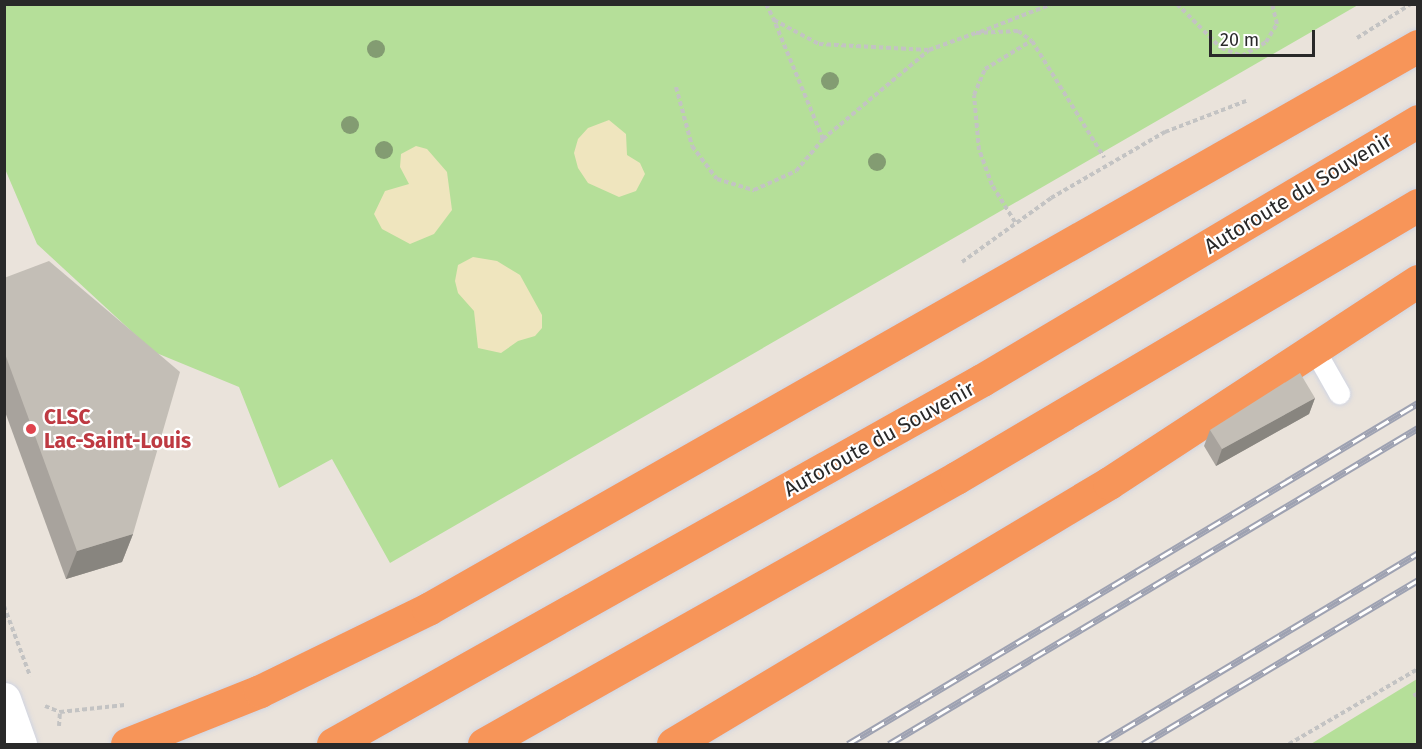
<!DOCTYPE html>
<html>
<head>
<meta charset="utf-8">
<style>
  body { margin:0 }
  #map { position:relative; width:1422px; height:749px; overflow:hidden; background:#eae3db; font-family:"Fira Sans",sans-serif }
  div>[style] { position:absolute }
  .green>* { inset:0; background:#b5df99 }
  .sand>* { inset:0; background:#efe5be }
  .path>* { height:4px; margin-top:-2px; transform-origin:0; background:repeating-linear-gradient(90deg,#c3c3c3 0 4.5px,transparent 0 7.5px) }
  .roads { filter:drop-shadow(0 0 2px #d0d4e1) drop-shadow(0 0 2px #d0d4e1) }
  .lane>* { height:21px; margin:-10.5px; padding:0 10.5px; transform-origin:10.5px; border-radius:10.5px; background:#fff }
  .secondary>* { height:33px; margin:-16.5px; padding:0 16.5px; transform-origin:16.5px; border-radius:16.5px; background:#fff }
  .highway>* { height:33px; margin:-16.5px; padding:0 16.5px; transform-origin:16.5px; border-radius:16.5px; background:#f79559 }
  .rail>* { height:7px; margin-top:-3.5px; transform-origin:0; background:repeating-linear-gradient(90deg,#fff 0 14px,#9ea2b2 0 28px); box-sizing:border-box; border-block:2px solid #9ea2b2 }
  .trees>* { width:18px; height:18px; margin:-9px; border-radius:50%; background:#839c72 }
  .wall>* { inset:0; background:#a8a39d }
  .shaded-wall>* { inset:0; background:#88857f }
  .building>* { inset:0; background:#c3beb6 }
  .dots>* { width:16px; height:16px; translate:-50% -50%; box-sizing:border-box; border:3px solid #fff; border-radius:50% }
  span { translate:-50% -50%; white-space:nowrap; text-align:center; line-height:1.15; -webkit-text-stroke:4.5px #fff; paint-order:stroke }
  .street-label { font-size:21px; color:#292929 }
  .health-label { font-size:21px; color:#be3a42; font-weight:700 }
  .left { translate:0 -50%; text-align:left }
  .frame { position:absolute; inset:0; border:6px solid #292929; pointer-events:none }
  .scale { position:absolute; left:1209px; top:30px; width:106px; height:27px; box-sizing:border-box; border:3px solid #292929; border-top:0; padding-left:8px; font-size:18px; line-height:21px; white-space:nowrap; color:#292929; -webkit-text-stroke:4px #fff; paint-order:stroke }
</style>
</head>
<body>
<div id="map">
  <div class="green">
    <div style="clip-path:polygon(4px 5px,1358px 5px,390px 563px,332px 459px,279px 488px,239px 387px,154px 352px,37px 244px,5px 169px)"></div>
    <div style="clip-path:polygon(1417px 679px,1417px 744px,1311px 744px)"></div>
  </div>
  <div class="sand">
    <div style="clip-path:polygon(609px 120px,626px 134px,627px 155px,640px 163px,645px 174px,636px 191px,619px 197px,588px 183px,578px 168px,574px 153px,578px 139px,588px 128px)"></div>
    <div style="clip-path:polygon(416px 146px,427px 149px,447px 172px,452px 210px,434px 234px,410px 244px,382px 229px,374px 214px,385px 191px,409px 184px,400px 167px,401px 154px)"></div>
    <div style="clip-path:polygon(473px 257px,497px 261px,520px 275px,542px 315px,542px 328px,535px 336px,518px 341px,501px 353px,478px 348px,474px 311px,458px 293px,455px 281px,458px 265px)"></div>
  </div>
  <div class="path">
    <div style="left:766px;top:4px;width:18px;rotate:63deg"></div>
    <div style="left:774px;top:20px;width:51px;rotate:28.1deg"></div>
    <div style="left:819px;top:44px;width:110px;rotate:3.1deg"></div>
    <div style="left:929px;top:50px;width:50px;rotate:-19.9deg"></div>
    <div style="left:976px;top:33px;width:42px;rotate:-2.7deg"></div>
    <div style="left:1018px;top:31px;width:17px;rotate:36deg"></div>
    <div style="left:1032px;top:41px;width:137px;rotate:58.2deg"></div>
    <div style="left:1177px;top:4px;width:62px;rotate:45deg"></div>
    <div style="left:1221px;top:48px;width:22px;rotate:21deg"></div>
    <div style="left:1242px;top:56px;width:28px;rotate:-30deg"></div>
    <div style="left:1266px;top:42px;width:21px;rotate:-59deg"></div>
    <div style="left:1277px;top:24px;width:21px;rotate:-104deg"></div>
    <div style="left:980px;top:32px;width:77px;rotate:-21.3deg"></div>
    <div style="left:1357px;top:38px;width:64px;rotate:-32.2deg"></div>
    <div style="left:676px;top:87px;width:61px;rotate:74.8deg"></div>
    <div style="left:692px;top:146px;width:41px;rotate:52.9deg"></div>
    <div style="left:717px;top:179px;width:39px;rotate:17deg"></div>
    <div style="left:754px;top:190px;width:46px;rotate:-24.3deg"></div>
    <div style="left:796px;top:171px;width:42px;rotate:-49.8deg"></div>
    <div style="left:823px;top:139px;width:129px;rotate:-112.4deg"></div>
    <div style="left:823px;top:139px;width:138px;rotate:-40deg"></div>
    <div style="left:1015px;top:222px;width:44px;rotate:-121.9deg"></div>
    <div style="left:992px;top:185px;width:37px;rotate:-110deg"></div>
    <div style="left:979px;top:150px;width:55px;rotate:-95.2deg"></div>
    <div style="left:974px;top:95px;width:28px;rotate:-67deg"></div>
    <div style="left:985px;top:69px;width:54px;rotate:-31.3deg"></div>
    <div style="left:962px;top:262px;width:110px;rotate:-35.7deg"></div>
    <div style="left:1051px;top:198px;width:132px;rotate:-30.1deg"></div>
    <div style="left:1165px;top:132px;width:87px;rotate:-20.9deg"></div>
    <div style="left:4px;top:606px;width:75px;rotate:69.6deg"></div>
    <div style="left:1414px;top:693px;width:7px;rotate:56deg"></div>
    <div style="left:45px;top:706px;width:16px;rotate:22deg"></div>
    <div style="left:60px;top:712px;width:65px;rotate:-6.1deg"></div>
    <div style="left:59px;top:726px;width:14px;rotate:-86deg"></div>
    <div style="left:1289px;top:744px;width:149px;rotate:-30.2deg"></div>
  </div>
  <div class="roads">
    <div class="lane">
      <div style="left:1314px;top:349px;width:51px;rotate:60.4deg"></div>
    </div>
    <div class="secondary">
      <div style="left:4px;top:699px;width:48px;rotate:70.4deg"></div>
    </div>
    <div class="highway">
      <div style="left:127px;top:744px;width:143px;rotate:-21.7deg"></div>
      <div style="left:260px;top:691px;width:187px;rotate:-26deg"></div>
      <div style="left:428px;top:609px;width:1139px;rotate:-29.63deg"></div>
      <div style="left:333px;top:744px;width:744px;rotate:-29.29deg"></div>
      <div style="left:982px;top:380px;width:507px;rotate:-30.71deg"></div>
      <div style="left:484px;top:744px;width:542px;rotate:-29.4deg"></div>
      <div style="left:956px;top:478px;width:537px;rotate:-30.58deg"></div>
      <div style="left:673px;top:744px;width:508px;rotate:-30.91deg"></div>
      <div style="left:1109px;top:483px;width:369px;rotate:-33.2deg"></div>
    </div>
  </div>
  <div class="rail">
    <div style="left:848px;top:744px;width:664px;rotate:-30.89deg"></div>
    <div style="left:889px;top:744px;width:616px;rotate:-30.85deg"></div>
    <div style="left:1099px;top:744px;width:372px;rotate:-30.9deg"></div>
    <div style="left:1143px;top:744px;width:320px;rotate:-30.8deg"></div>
  </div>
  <div class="trees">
    <div style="left:376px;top:49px"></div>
    <div style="left:830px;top:81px"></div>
    <div style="left:350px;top:125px"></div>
    <div style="left:384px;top:150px"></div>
    <div style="left:877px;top:162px"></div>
  </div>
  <div class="wall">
    <div style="clip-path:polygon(4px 278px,133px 534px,122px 562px,66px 579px,4px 409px)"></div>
    <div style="clip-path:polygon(1315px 398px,1309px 414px,1216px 466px,1204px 446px,1210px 430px)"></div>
  </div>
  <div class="shaded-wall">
    <div style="clip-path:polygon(1315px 398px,1309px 414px,1216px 466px,1222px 449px)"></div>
    <div style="clip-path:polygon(133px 534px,122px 562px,66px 579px,77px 551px)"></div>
  </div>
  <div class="building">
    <div style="clip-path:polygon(49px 261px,180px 372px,133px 534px,77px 551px,4px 351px,4px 278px)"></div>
    <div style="clip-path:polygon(1300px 373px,1315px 398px,1222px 449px,1210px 430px)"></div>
  </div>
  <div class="dots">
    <div style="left:31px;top:429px;background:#e0444e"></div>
  </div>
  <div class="street-label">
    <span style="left:1298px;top:193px;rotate:-31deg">Autoroute du Souvenir</span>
    <span style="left:879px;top:439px;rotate:-29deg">Autoroute du Souvenir</span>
  </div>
  <div class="health-label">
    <span class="left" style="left:44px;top:429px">CLSC<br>Lac-Saint-Louis</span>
  </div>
  <div class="frame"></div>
  <div class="scale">20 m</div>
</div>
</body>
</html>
